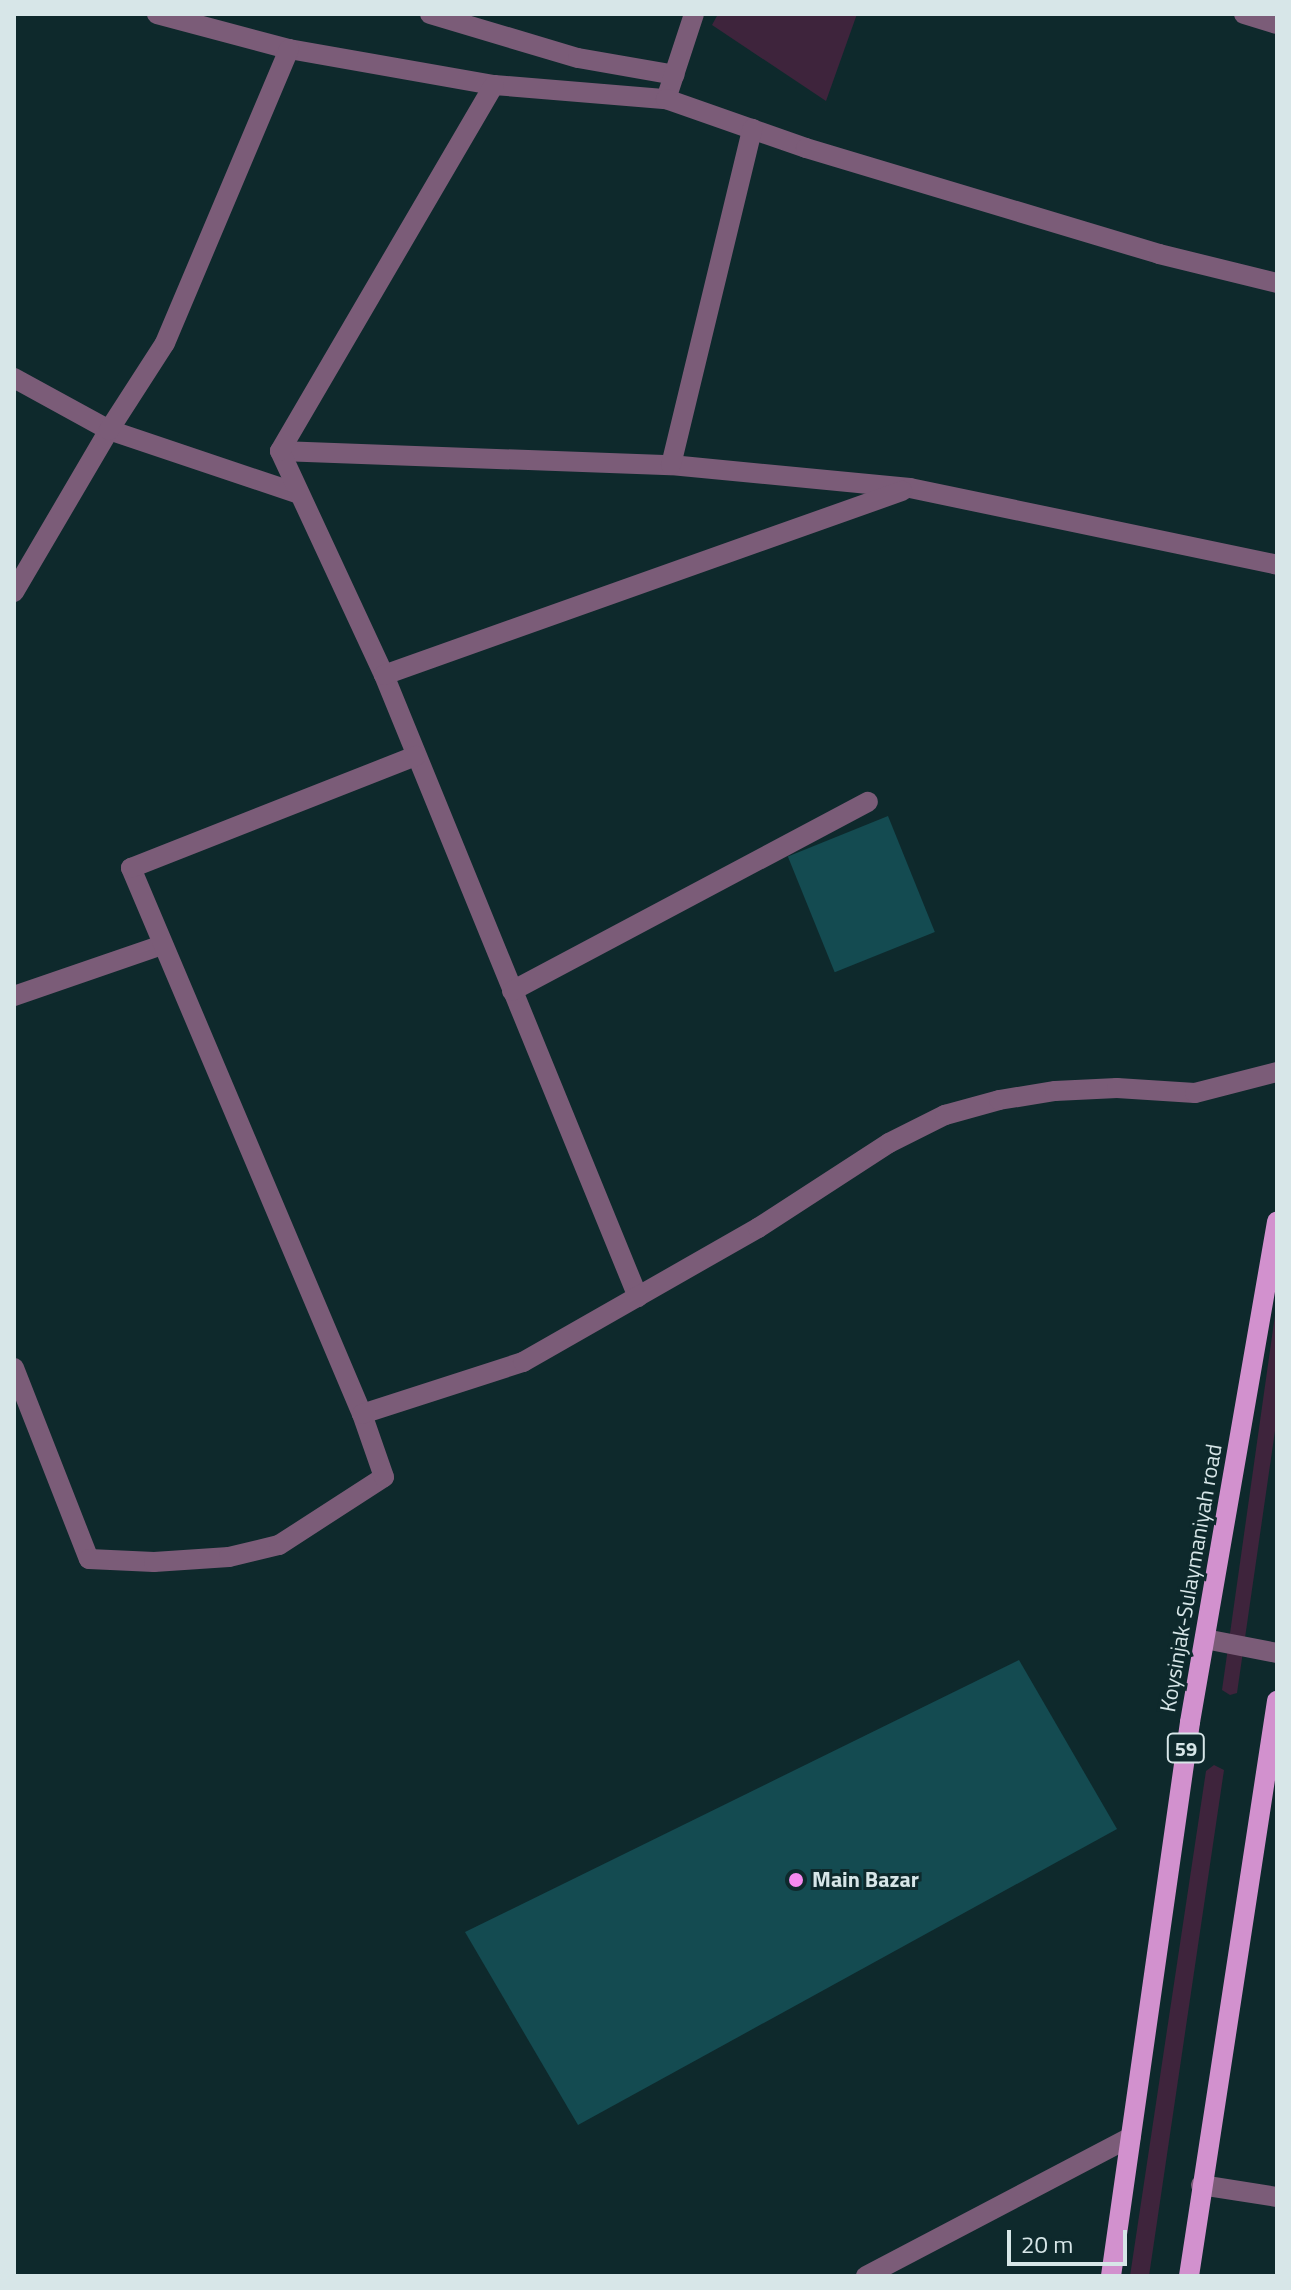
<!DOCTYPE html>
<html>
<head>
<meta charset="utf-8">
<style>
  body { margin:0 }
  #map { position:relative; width:1291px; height:2290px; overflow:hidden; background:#0e292c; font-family:"Titillium Web",sans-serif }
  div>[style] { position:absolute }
  .green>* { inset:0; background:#3e243c }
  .building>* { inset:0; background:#144b51; transform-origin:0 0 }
  .minor>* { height:20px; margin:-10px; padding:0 10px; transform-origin:10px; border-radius:10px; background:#7b5c78 }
  .primary>* { height:20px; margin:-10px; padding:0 10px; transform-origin:10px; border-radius:10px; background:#d291ce }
  .dots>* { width:22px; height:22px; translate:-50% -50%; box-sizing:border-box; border:4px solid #0e292c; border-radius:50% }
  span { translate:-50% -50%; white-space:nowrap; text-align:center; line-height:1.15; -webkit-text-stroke:6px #0e292c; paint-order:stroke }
  .shield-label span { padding:2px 6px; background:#0e292c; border:2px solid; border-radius:6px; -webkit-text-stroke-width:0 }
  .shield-label { font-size:20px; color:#d7e6e8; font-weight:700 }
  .street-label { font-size:22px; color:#d7e6e8 }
  .poi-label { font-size:22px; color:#d7e6e8; font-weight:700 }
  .left { translate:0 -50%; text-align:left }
  .frame { position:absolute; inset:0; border:16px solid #d7e6e8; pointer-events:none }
  .scale { position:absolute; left:1007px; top:2230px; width:120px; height:36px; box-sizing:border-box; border:4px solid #d7e6e8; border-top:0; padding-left:10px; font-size:24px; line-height:28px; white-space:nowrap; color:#d7e6e8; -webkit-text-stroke:6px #0e292c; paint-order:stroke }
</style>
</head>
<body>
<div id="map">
  <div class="green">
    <div style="clip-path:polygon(718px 14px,857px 14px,826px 101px,712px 25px)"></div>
    <div style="clip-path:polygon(1277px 1301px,1277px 1417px,1237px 1693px,1230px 1695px,1222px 1690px)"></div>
    <div style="clip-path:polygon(1214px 1765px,1224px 1770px,1149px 2276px,1130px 2276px,1206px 1771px)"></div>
  </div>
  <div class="building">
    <div style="left:888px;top:816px;width:125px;height:108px;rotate:68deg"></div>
    <div style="clip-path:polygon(1019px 1660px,1117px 1829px,578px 2125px,465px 1932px)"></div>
  </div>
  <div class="minor">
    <div style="left:157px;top:14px;width:137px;rotate:14.9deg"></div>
    <div style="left:289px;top:49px;width:208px;rotate:10deg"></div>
    <div style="left:494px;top:85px;width:173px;rotate:4.7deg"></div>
    <div style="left:430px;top:14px;width:154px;rotate:16.6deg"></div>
    <div style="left:578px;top:58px;width:98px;rotate:9.9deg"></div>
    <div style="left:694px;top:14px;width:89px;rotate:108.2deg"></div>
    <div style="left:666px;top:99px;width:148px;rotate:19.3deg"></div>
    <div style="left:806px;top:148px;width:369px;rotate:16.7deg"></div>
    <div style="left:1159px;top:254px;width:122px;rotate:13.8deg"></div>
    <div style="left:1244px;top:14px;width:34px;rotate:17deg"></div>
    <div style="left:14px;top:378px;width:108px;rotate:28.7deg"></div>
    <div style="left:109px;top:430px;width:197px;rotate:18.6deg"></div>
    <div style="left:280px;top:451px;width:391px;rotate:2.1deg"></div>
    <div style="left:671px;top:465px;width:240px;rotate:5.5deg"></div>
    <div style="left:910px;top:488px;width:375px;rotate:11.8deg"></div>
    <div style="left:280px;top:451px;width:247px;rotate:65.1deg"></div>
    <div style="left:384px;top:675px;width:672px;rotate:67.79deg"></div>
    <div style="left:280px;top:451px;width:424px;rotate:-59.7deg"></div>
    <div style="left:671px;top:465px;width:346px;rotate:-76.4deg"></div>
    <div style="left:14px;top:592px;width:188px;rotate:-59.6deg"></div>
    <div style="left:109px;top:430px;width:103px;rotate:-57.2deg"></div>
    <div style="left:165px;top:343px;width:319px;rotate:-67.1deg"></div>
    <div style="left:384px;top:675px;width:550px;rotate:-19.56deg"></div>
    <div style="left:512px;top:991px;width:403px;rotate:-28deg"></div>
    <div style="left:14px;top:996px;width:157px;rotate:-19deg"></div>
    <div style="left:14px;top:1368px;width:205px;rotate:68.6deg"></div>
    <div style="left:89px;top:1559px;width:65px;rotate:2.6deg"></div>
    <div style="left:154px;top:1562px;width:75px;rotate:-3.8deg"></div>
    <div style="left:229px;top:1557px;width:51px;rotate:-13.5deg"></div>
    <div style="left:279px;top:1545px;width:125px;rotate:-32.9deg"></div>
    <div style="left:384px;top:1477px;width:67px;rotate:-109.2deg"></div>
    <div style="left:362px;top:1414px;width:593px;rotate:-112.93deg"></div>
    <div style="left:131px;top:868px;width:306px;rotate:-21.5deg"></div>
    <div style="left:362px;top:1414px;width:169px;rotate:-17.9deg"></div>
    <div style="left:523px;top:1362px;width:271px;rotate:-29.7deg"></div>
    <div style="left:758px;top:1228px;width:156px;rotate:-33deg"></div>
    <div style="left:889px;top:1143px;width:63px;rotate:-26.6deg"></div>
    <div style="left:945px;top:1115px;width:56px;rotate:-15.5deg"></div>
    <div style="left:999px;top:1100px;width:57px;rotate:-9.1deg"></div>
    <div style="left:1055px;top:1091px;width:62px;rotate:-2.8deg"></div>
    <div style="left:1117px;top:1088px;width:78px;rotate:3.7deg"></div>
    <div style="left:1195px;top:1093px;width:85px;rotate:-14.4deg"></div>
    <div style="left:1205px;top:1639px;width:73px;rotate:11deg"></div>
    <div style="left:1201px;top:2185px;width:77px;rotate:9deg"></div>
    <div style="left:866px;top:2276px;width:299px;rotate:-27.7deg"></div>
  </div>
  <div class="primary">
    <div style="left:1111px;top:2276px;width:560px;rotate:-81.88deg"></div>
    <div style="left:1190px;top:1722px;width:508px;rotate:-80.13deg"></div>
    <div style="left:1189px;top:2276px;width:582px;rotate:-81.3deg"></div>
  </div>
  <div class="dots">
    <div style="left:796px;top:1880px;background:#f589ef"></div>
  </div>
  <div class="shield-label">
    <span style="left:1186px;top:1748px">59</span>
  </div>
  <div class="street-label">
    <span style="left:1191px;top:1578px;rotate:-80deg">Koysinjak-Sulaymaniyah road</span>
  </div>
  <div class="poi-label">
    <span class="left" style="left:812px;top:1880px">Main Bazar</span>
  </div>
  <div class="frame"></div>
  <div class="scale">20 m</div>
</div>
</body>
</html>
